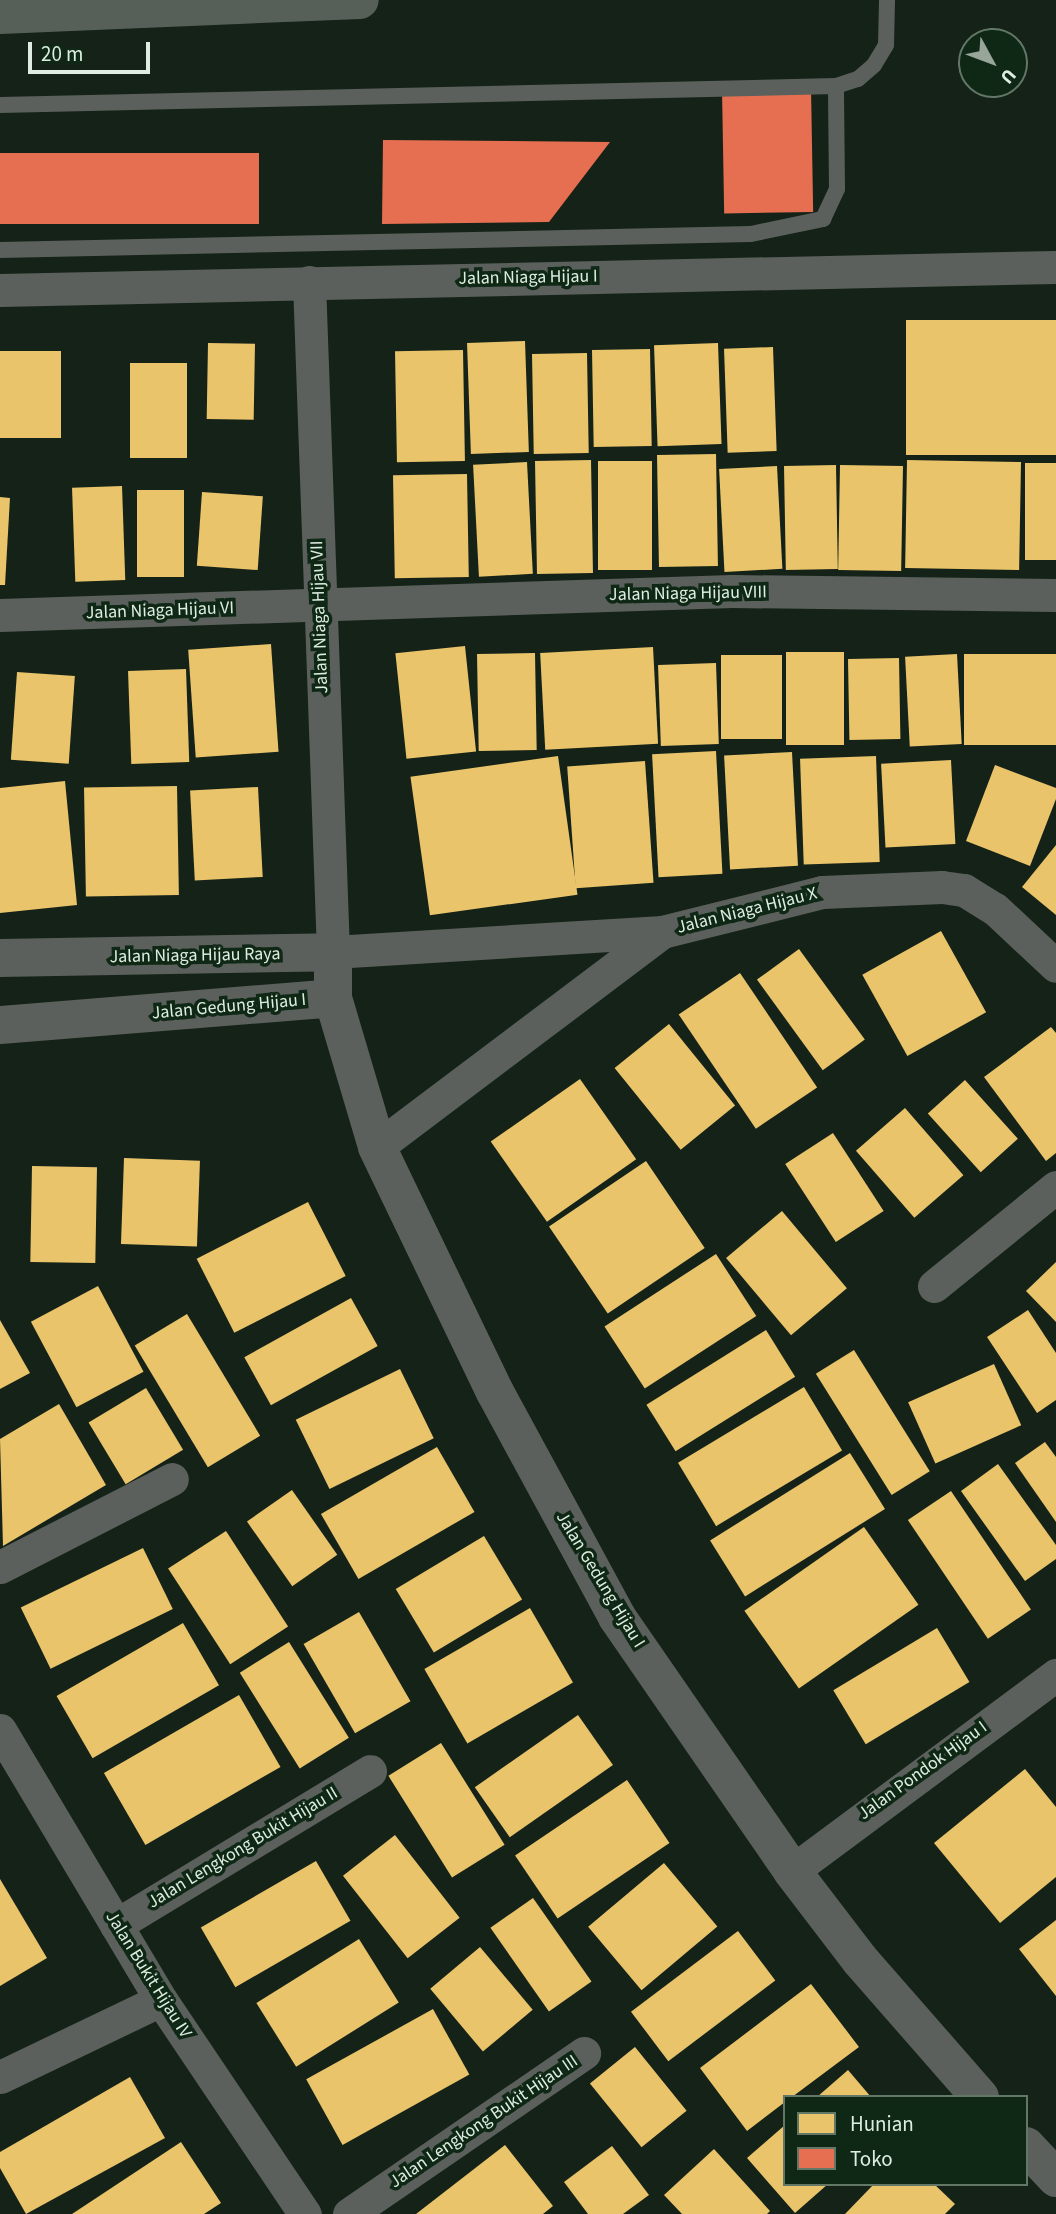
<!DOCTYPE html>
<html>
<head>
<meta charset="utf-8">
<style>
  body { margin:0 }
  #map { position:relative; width:1056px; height:2214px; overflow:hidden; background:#152218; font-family:"Source Sans 3",sans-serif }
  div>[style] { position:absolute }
  .homes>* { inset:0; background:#e9c46a; transform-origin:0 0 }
  .shops>* { inset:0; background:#e76f51; transform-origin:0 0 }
  .service>* { height:16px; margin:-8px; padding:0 8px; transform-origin:8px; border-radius:8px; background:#5b605c }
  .minor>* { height:33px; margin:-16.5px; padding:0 16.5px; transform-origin:16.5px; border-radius:16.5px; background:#5b605c }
  .tertiary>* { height:38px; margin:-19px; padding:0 19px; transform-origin:19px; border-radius:19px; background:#5b605c }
  .trunk>* { height:38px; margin:-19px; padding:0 19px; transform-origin:19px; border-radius:19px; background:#566058 }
  span { translate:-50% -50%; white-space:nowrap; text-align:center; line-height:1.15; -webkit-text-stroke:7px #0f2815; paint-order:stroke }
  .street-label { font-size:18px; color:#deede0 }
  .legend { position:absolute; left:783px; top:2095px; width:245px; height:91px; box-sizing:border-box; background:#0f2815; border:2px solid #627766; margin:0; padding:9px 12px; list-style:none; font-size:21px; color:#deede0 }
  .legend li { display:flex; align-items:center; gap:14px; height:35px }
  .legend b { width:35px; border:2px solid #627766 }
  .north { position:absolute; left:958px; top:28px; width:70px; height:70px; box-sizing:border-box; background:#0f2815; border:2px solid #627766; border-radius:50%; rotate:131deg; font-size:19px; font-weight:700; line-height:28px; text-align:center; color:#deede0 }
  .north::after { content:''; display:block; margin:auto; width:24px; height:32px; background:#98a69a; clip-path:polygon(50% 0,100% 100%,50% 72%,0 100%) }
  .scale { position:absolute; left:28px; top:42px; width:122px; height:32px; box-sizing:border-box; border:4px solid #deede0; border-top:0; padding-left:9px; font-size:21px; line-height:24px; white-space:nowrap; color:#deede0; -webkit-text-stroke:5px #0f2815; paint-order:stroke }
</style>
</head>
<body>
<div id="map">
  <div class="homes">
    <div style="left:1056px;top:320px;width:135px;height:150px;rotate:90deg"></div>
    <div style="left:525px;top:341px;width:111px;height:58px;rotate:88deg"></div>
    <div style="left:208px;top:343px;width:47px;height:76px;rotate:1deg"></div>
    <div style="left:718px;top:343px;width:101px;height:64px;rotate:88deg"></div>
    <div style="left:773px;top:347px;width:104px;height:49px;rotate:88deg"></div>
    <div style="left:650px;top:349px;width:97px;height:58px;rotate:89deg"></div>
    <div style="left:463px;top:350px;width:111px;height:68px;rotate:89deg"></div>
    <div style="left:0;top:351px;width:61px;height:87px"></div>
    <div style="left:587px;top:353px;width:100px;height:55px;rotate:89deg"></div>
    <div style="left:130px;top:363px;width:57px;height:95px"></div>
    <div style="left:716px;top:454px;width:112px;height:59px;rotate:89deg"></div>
    <div style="left:591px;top:460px;width:113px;height:56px;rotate:89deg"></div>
    <div style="left:598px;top:461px;width:54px;height:109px"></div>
    <div style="left:527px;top:462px;width:112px;height:54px;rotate:87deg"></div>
    <div style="left:1021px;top:462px;width:108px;height:114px;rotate:91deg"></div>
    <div style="left:1025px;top:463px;width:31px;height:97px"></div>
    <div style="left:836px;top:465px;width:104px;height:52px;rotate:89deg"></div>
    <div style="left:777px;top:466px;width:103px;height:58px;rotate:87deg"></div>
    <div style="left:903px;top:466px;width:105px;height:63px;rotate:91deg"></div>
    <div style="left:467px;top:474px;width:103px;height:74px;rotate:89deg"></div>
    <div style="left:122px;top:486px;width:94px;height:50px;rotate:88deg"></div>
    <div style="left:137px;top:490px;width:47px;height:87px"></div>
    <div style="left:202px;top:492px;width:61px;height:74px;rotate:4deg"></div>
    <div style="clip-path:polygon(0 497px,10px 498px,5px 585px,0 585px)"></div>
    <div style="left:271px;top:644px;width:108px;height:83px;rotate:86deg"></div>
    <div style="left:465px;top:646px;width:106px;height:70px;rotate:84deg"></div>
    <div style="left:653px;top:647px;width:97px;height:113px;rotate:87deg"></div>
    <div style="left:786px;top:652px;width:58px;height:93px"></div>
    <div style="left:535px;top:653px;width:97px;height:58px;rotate:89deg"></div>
    <div style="left:957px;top:654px;width:90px;height:52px;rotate:87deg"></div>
    <div style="left:1056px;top:654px;width:91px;height:92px;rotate:90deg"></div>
    <div style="left:782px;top:655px;width:84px;height:61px;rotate:90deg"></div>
    <div style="left:899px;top:658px;width:81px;height:51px;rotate:89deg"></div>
    <div style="left:716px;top:663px;width:81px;height:58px;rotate:88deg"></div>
    <div style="left:186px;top:669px;width:93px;height:58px;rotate:88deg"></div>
    <div style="left:17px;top:672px;width:58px;height:88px;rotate:4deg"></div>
    <div style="left:716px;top:751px;width:123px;height:64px;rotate:87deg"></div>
    <div style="left:792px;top:752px;width:114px;height:68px;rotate:87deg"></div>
    <div style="left:558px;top:756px;width:140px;height:149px;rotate:82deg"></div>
    <div style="left:876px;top:756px;width:106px;height:76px;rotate:88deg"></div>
    <div style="left:951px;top:760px;width:84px;height:70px;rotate:87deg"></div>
    <div style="left:645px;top:761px;width:122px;height:78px;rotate:86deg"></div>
    <div style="clip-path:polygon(995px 765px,1056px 788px,1056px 799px,1030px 866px,966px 841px)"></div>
    <div style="clip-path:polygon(65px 781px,77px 905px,0 913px,0 788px)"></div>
    <div style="left:177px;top:786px;width:109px;height:93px;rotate:89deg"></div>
    <div style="left:258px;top:787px;width:90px;height:68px;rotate:87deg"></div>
    <div style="clip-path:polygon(1056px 845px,1056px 915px,1022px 887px)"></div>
    <div style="left:941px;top:931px;width:93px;height:90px;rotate:61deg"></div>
    <div style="left:799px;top:949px;width:112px;height:52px;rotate:54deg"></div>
    <div style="left:740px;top:973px;width:138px;height:74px;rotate:56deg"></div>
    <div style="left:669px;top:1024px;width:105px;height:70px;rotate:51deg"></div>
    <div style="clip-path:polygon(1051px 1027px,1056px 1033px,1056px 1153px,1046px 1161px,984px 1077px)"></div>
    <div style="left:580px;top:1079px;width:98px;height:109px;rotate:55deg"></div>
    <div style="left:965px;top:1080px;width:79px;height:50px;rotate:48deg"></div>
    <div style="left:905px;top:1108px;width:89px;height:65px;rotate:49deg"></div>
    <div style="left:833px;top:1133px;width:93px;height:57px;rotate:57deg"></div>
    <div style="left:124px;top:1158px;width:76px;height:86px;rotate:2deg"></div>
    <div style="left:646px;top:1161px;width:105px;height:117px;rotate:56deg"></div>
    <div style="left:32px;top:1166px;width:65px;height:96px;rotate:1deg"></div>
    <div style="left:308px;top:1202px;width:83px;height:125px;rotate:63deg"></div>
    <div style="left:782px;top:1211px;width:101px;height:73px;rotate:50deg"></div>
    <div style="left:716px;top:1254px;width:74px;height:133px;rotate:57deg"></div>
    <div style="clip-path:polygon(1056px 1262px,1056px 1322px,1026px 1291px)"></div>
    <div style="left:98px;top:1286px;width:97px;height:76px;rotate:62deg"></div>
    <div style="left:351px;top:1298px;width:55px;height:122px;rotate:61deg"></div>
    <div style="clip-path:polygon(1028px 1310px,1056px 1353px,1056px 1400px,1037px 1413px,987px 1337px)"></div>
    <div style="left:187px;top:1314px;width:142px;height:61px;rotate:59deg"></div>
    <div style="clip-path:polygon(0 1320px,30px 1373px,0 1389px)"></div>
    <div style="left:766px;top:1330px;width:55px;height:141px;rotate:58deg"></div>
    <div style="left:854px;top:1350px;width:143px;height:45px;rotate:58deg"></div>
    <div style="left:994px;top:1364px;width:67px;height:94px;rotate:66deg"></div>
    <div style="left:400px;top:1369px;width:77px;height:116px;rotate:64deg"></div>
    <div style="left:804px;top:1387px;width:74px;height:147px;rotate:59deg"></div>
    <div style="left:146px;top:1388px;width:72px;height:67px;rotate:59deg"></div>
    <div style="clip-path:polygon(59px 1404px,106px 1485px,3px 1546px,0 1439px)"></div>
    <div style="clip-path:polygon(1045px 1442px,1056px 1457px,1056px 1522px,1015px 1463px)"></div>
    <div style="left:437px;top:1447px;width:75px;height:134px;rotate:60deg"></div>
    <div style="left:850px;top:1453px;width:66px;height:165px;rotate:58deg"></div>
    <div style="clip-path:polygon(998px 1464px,1056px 1545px,1056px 1559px,1025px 1581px,961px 1491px)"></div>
    <div style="left:292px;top:1490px;width:79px;height:55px;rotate:55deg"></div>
    <div style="left:951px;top:1491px;width:143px;height:52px;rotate:56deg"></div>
    <div style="left:864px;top:1527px;width:95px;height:146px;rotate:55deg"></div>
    <div style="left:226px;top:1531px;width:114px;height:69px;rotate:57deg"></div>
    <div style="left:484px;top:1536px;width:74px;height:103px;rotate:59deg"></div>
    <div style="left:143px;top:1548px;width:68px;height:136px;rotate:64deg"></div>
    <div style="left:530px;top:1608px;width:86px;height:122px;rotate:60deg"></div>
    <div style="left:359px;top:1612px;width:103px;height:64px;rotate:60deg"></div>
    <div style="left:183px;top:1623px;width:72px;height:146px;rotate:60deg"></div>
    <div style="left:937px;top:1628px;width:63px;height:121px;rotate:59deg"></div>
    <div style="left:289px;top:1642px;width:113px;height:58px;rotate:58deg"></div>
    <div style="left:239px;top:1695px;width:83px;height:156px;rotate:60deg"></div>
    <div style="left:578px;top:1715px;width:61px;height:126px;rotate:55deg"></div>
    <div style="left:441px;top:1743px;width:120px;height:62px;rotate:58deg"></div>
    <div style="clip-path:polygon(1025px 1769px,1056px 1807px,1056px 1877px,1000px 1923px,934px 1843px)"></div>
    <div style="left:627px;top:1780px;width:76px;height:135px;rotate:56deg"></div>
    <div style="left:395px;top:1835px;width:105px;height:66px;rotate:52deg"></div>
    <div style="left:316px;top:1861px;width:69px;height:133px;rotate:60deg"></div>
    <div style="left:664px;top:1863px;width:83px;height:99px;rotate:50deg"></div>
    <div style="clip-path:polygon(0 1879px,47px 1958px,0 1986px)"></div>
    <div style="left:533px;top:1898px;width:102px;height:52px;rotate:55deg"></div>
    <div style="clip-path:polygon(1056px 1920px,1056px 1996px,1019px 1949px)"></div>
    <div style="left:738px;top:1931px;width:62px;height:134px;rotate:53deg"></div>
    <div style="left:359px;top:1939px;width:75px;height:121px;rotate:58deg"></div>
    <div style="left:480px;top:1947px;width:82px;height:65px;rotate:50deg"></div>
    <div style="clip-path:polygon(811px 1984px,859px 2047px,792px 2097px,785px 2097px,785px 2102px,747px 2131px,700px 2068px)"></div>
    <div style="left:433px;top:2009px;width:75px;height:145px;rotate:61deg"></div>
    <div style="left:635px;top:2047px;width:82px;height:58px;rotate:51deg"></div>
    <div style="clip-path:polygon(848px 2070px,871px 2097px,817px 2097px)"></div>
    <div style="clip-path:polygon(130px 2077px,165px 2138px,26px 2214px,0 2168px,0 2152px)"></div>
    <div style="clip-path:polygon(785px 2125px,785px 2184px,828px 2184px,795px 2213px,747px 2158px)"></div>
    <div style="clip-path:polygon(181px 2142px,221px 2203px,204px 2214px,72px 2214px)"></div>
    <div style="clip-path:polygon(505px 2145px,553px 2206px,543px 2214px,416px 2214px)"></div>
    <div style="clip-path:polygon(612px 2146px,649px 2195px,623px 2214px,588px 2214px,564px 2182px)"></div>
    <div style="clip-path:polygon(714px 2149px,770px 2211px,767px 2214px,682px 2214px,664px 2195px)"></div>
    <div style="clip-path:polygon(874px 2184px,934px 2184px,955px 2204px,945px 2214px,845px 2214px)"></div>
  </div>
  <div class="shops">
    <div style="left:811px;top:88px;width:124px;height:89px;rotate:89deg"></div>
    <div style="clip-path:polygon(383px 140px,610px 142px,549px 222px,382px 224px)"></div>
    <div style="left:0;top:153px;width:259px;height:71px"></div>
  </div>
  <div class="service">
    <div style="left:0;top:105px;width:836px;rotate:-1.3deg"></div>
    <div style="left:836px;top:86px;width:23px;rotate:-18deg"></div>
    <div style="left:858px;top:79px;width:21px;rotate:-41deg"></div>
    <div style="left:874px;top:65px;width:23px;rotate:-59deg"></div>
    <div style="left:886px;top:45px;width:45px;rotate:-88.7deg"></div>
    <div style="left:0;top:250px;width:751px;rotate:-1.22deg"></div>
    <div style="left:751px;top:234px;width:74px;rotate:-11.8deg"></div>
    <div style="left:823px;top:219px;width:33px;rotate:-65deg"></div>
    <div style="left:837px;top:189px;width:103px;rotate:-90.6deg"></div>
  </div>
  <div class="minor">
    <div style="left:309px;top:282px;width:670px;rotate:87.95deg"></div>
    <div style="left:333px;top:952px;width:330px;rotate:-3.5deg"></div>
    <div style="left:662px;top:932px;width:165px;rotate:-14deg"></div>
    <div style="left:822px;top:892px;width:120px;rotate:-2.4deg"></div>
    <div style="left:942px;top:887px;width:22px;rotate:8deg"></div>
    <div style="left:964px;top:890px;width:36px;rotate:32deg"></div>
    <div style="left:995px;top:909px;width:83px;rotate:43.1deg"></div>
    <div style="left:0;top:290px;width:1056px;rotate:-1.25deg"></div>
    <div style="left:0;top:615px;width:732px;rotate:-1.88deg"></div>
    <div style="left:732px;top:591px;width:324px;rotate:0.7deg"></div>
    <div style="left:377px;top:1147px;width:357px;rotate:-37deg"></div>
    <div style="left:934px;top:1286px;width:157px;rotate:-39.1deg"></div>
    <div style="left:0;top:1567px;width:193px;rotate:-27.1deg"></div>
    <div style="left:0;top:1730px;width:314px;rotate:59.2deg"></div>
    <div style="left:161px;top:2000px;width:258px;rotate:56.1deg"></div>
    <div style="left:792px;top:1871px;width:329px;rotate:-36.6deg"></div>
    <div style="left:116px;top:1925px;width:297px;rotate:-31.2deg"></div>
    <div style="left:0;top:2077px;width:178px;rotate:-25.6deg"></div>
    <div style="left:349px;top:2214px;width:285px;rotate:-34.4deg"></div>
  </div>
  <div class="tertiary">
    <div style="left:0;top:958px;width:333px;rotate:-1deg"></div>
    <div style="left:333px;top:952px;width:46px;rotate:90deg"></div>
    <div style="left:333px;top:998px;width:155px;rotate:73.5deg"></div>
    <div style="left:377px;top:1147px;width:272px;rotate:64.3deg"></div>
    <div style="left:495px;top:1392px;width:256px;rotate:61.5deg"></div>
    <div style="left:617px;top:1617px;width:308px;rotate:55.4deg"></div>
    <div style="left:792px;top:1871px;width:112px;rotate:52.6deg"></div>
    <div style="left:860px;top:1960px;width:182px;rotate:48.8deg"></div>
    <div style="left:0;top:1025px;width:334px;rotate:-4.6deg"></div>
    <div style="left:1026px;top:2146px;width:44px;rotate:46.8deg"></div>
  </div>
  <div class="trunk">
    <div style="left:0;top:15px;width:360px;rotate:-2.4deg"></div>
  </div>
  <div class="street-label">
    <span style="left:528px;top:278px;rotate:-1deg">Jalan Niaga Hijau I</span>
    <span style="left:688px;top:594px;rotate:-1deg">Jalan Niaga Hijau VIII</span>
    <span style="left:160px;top:611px;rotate:-2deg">Jalan Niaga Hijau VI</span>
    <span style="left:320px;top:617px;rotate:-92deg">Jalan Niaga Hijau VII</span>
    <span style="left:747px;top:911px;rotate:-14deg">Jalan Niaga Hijau X</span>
    <span style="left:195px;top:956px;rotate:-1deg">Jalan Niaga Hijau Raya</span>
    <span style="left:229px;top:1007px;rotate:-5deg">Jalan Gedung Hijau I</span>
    <span style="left:600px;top:1580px;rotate:59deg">Jalan Gedung Hijau I</span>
    <span style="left:923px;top:1771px;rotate:-36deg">Jalan Pondok Hijau I</span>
    <span style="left:243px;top:1848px;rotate:-31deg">Jalan Lengkong Bukit Hijau II</span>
    <span style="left:148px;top:1975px;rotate:58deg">Jalan Bukit Hijau IV</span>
    <span style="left:484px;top:2122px;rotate:-34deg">Jalan Lengkong Bukit Hijau III</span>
  </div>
  <ul class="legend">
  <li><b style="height:19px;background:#e9c46a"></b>Hunian</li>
  <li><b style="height:19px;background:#e76f51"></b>Toko</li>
  </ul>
  <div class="north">U</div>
  <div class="scale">20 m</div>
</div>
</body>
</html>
